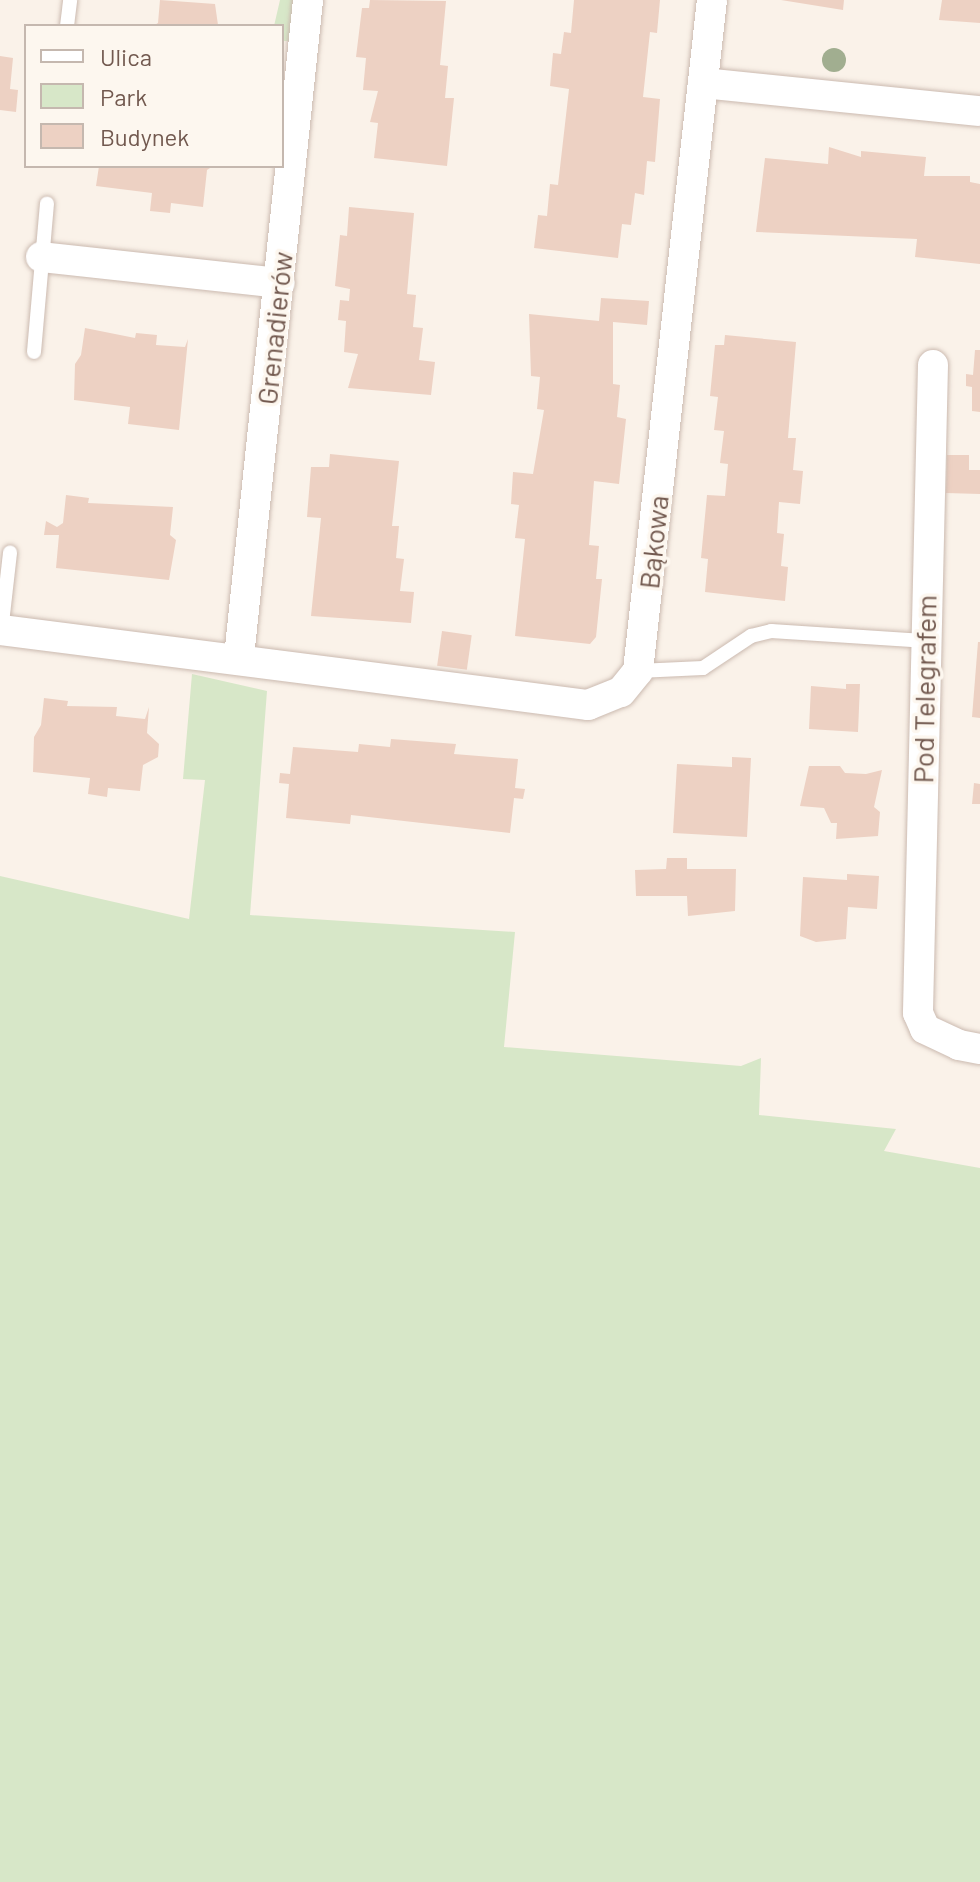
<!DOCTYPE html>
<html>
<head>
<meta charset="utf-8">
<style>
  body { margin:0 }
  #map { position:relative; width:980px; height:1882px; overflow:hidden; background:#faf2e9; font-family:Barlow,sans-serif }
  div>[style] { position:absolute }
  .green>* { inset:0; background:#d7e7c8 }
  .building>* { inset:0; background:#edd1c3; transform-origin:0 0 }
  .roads { filter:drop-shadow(0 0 2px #cbbab0) drop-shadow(0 0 2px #cbbab0) }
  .lane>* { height:14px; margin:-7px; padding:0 7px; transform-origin:7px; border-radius:7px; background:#fff }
  .street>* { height:30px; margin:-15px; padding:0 15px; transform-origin:15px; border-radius:15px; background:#fff }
  .trees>* { width:24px; height:24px; margin:-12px; border-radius:50%; background:#a1ae90 }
  span { translate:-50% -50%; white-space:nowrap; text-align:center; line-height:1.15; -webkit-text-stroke:7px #fdf7ef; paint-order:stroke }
  .street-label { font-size:28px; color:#72594f }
  .legend { position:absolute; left:24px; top:24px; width:260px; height:144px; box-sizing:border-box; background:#fdf7ef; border:2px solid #c5b8af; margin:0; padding:10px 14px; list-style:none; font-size:24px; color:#72594f }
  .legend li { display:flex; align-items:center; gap:16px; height:40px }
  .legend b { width:40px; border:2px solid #c5b8af }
</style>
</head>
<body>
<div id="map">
  <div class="green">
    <div style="clip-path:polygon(280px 0,293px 0,289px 41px,282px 41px,282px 26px,274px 26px)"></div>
    <div style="clip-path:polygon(192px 674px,267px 691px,250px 915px,515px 932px,504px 1047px,741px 1066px,761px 1058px,759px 1115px,896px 1129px,884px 1151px,980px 1168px,980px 1882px,0 1882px,0 876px,189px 919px,205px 780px,183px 779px)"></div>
  </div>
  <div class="building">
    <div style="clip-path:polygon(160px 0,215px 4px,218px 25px,153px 26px,158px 23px)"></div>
    <div style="clip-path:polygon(370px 0,446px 1px,440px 65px,448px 66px,445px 98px,454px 98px,447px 166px,374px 158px,378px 123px,370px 122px,378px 91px,363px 90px,366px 58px,356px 57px,362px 8px,369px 8px)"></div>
    <div style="clip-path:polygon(574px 0,660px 0,657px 33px,650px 32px,643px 97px,660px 99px,655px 162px,647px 161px,644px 195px,635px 193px,631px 225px,622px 224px,618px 258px,534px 248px,538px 215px,547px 216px,550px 184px,558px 185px,569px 89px,550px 86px,553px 53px,561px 54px,564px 32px,571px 33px)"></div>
    <div style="clip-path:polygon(781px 0,844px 0,843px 10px)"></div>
    <div style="clip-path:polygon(942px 0,980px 0,980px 23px,939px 20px)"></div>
    <div style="clip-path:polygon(0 56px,13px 58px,10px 89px,18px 90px,16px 112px,0 110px)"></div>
    <div style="clip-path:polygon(829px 147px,861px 157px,861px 151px,926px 157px,924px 176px,970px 176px,970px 182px,980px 184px,980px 264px,915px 257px,917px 239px,756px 232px,765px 158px,828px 164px)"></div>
    <div style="clip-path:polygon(99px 166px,213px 166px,207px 170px,203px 207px,171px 203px,170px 213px,150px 211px,152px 193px,96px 186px)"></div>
    <div style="clip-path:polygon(349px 207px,414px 213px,407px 294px,416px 295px,413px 327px,423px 328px,419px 360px,435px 362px,431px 395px,348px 388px,358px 354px,344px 352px,346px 321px,338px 320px,340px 300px,349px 301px,350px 289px,335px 286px,340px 235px,347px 236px)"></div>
    <div style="clip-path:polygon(601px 298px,649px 301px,647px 325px,613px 322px,613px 384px,620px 385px,617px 417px,626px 419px,619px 484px,594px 481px,589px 545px,599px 546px,596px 579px,602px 579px,596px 637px,590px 644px,515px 636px,525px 539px,515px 538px,519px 505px,511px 504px,513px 472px,533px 474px,544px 410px,537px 409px,540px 377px,531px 376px,529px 314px,599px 321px)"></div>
    <div style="clip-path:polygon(85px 328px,135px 338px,136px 333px,157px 335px,156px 345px,185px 347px,188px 339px,179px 430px,128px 424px,130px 407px,74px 400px,75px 364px,81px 355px)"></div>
    <div style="clip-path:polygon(725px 335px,796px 342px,788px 438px,796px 438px,793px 470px,803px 471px,800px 504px,779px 502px,777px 533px,784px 534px,781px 566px,788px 567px,785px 601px,705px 592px,708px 559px,701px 558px,707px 495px,725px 496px,728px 464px,720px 463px,724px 431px,714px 430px,718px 397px,710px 396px,715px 345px,724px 345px)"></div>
    <div style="clip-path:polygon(975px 350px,980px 350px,980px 412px,972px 411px,972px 387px,966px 386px,966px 374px,973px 375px)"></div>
    <div style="clip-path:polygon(330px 454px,399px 461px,392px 526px,399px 526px,396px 558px,404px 559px,400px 591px,414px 592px,411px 623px,311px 616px,321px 518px,307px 517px,311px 467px,329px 467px)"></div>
    <div style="clip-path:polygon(947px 455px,969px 455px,969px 470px,980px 470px,980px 494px,946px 493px)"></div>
    <div style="clip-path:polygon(66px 495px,89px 498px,88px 503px,173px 507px,170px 535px,176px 540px,169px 580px,56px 568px,59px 535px,44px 535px,46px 521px,57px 527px,63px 523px)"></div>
    <div style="left:442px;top:631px;width:30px;height:35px;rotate:8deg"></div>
    <div style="clip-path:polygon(978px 642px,980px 642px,980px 718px,972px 717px)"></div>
    <div style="clip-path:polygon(846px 684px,860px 684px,858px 732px,809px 729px,811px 686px,846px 689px)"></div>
    <div style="clip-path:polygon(44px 698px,68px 701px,67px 706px,117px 707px,116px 716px,145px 719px,149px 707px,147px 733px,159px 744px,158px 757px,143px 765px,140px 791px,108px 788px,107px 797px,88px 794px,90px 778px,33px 772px,34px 737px,41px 725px)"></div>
    <div style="clip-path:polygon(391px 739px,456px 744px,454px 754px,518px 759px,515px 788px,525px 789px,523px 799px,514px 798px,510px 833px,351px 815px,350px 824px,286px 818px,289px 784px,279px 783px,280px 773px,290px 774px,293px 747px,358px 752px,359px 744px,390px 747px)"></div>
    <div style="clip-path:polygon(732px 757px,751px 758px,747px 837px,673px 833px,677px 764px,732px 767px)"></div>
    <div style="clip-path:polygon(809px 766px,840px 766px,845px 773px,866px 774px,882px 770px,874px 807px,880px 812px,878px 836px,836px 839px,837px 823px,831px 823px,824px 808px,800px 806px)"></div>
    <div style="clip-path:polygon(974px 783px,980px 784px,980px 804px,972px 804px)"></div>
    <div style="clip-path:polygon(667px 858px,687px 858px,687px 869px,736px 869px,735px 911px,688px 916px,687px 896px,636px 896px,635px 870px,666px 869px)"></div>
    <div style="clip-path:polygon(847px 874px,879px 876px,877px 909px,848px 907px,846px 939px,816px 942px,800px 936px,803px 877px,847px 880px)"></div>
  </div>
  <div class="roads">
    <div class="lane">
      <div style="left:67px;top:26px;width:26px;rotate:-83deg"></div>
      <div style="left:34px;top:352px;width:149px;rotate:-85deg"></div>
      <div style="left:1px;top:632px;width:80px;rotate:-83.5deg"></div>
      <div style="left:638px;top:671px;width:65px;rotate:-2.6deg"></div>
      <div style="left:703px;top:668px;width:58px;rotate:-33.7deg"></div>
      <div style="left:751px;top:636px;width:21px;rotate:-14deg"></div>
      <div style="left:771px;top:631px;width:153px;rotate:3.7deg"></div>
    </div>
    <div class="street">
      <div style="left:703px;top:83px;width:278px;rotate:5.8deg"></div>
      <div style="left:41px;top:257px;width:240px;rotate:6.2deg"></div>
      <div style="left:933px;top:365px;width:648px;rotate:91.33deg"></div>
      <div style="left:918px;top:1013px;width:17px;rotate:66deg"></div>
      <div style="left:925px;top:1029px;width:38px;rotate:25deg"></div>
      <div style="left:959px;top:1045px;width:21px;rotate:11deg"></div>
      <div style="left:1px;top:630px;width:592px;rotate:7.28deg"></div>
      <div style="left:588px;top:705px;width:35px;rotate:-22deg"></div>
      <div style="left:621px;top:692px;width:27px;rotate:-51deg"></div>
      <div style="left:638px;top:671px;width:675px;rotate:-83.71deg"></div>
      <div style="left:239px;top:657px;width:661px;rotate:-84deg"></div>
    </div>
  </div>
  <div class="trees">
    <div style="left:834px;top:60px"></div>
  </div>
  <div class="street-label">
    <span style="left:274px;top:328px;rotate:-84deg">Grenadierów</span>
    <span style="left:653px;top:542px;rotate:-84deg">Bąkowa</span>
    <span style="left:924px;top:689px;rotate:-89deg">Pod Telegrafem</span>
  </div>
  <ul class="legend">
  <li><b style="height:10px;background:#fff"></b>Ulica</li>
  <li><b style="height:22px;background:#d7e7c8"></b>Park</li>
  <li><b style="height:22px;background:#edd1c3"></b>Budynek</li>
  </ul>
</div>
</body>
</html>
